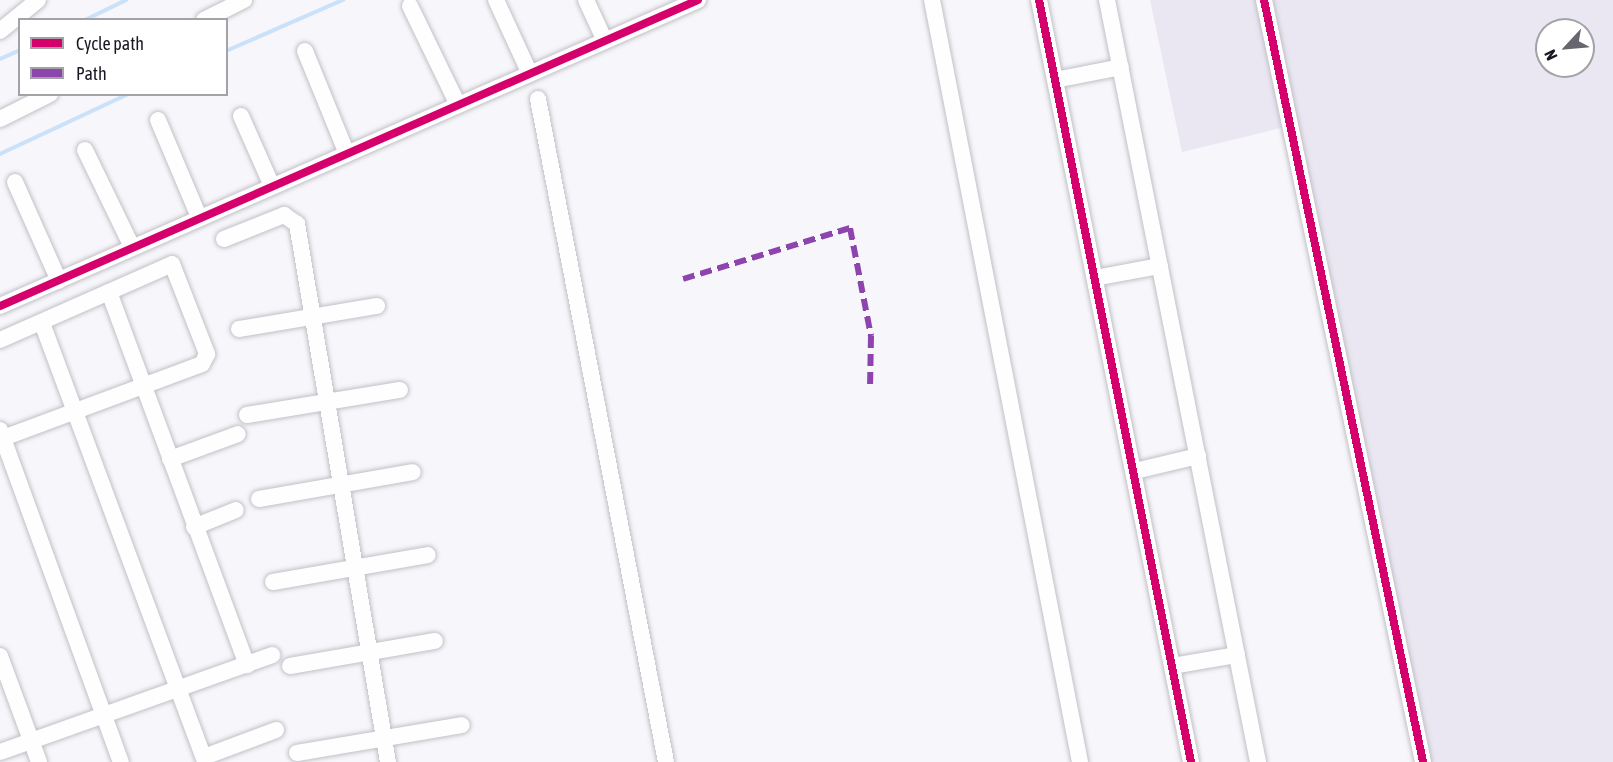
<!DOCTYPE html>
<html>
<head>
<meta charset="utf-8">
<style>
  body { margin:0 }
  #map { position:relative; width:1613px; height:762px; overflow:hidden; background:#f7f6fa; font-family:"Asap Condensed",sans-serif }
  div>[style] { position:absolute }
  .built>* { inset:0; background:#eae7f2 }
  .stream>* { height:4px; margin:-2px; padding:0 2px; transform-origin:2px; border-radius:2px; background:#c9e1f9 }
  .roads { filter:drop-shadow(0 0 2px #c1c0c7) drop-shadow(0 0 2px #c1c0c7) }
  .minor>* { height:16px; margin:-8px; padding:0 8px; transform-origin:8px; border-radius:8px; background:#fefefe }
  .quiet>* { height:6px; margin-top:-3px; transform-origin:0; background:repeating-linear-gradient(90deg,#8e44ad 0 12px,transparent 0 18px) }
  .cycleway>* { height:8px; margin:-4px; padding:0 4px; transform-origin:4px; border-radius:4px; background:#d6006c }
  span { translate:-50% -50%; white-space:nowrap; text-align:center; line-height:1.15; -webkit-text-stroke:6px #fff; paint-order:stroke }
  .legend { position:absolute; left:18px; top:18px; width:210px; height:78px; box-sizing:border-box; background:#fff; border:2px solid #a3a2a6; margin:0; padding:8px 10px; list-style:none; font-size:18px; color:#191721 }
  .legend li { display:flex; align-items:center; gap:12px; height:30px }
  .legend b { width:30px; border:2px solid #a3a2a6 }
  .north { position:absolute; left:1535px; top:18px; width:60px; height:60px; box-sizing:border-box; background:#fff; border:2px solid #a3a2a6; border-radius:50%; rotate:244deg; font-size:16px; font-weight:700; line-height:24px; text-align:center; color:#191721 }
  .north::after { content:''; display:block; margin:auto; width:21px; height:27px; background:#67656d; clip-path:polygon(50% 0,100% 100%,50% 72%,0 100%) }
</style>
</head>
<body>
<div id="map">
  <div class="built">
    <div style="clip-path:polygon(evenodd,1150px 0,1613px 0,1613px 762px,1418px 762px,1289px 126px,1182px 152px,1150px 0,1547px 30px,1583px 30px,1583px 66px,1547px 66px,1547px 30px)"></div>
  </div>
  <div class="stream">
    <div style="left:85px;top:20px;width:46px;rotate:-26deg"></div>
    <div style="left:226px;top:51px;width:128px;rotate:-23.6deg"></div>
    <div style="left:0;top:59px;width:22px;rotate:-24deg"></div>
    <div style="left:0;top:154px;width:141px;rotate:-25.1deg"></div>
  </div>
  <div class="roads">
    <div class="minor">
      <div style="left:496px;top:0;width:81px;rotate:65.3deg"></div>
      <div style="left:586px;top:0;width:45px;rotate:65.1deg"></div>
      <div style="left:932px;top:0;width:776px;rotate:79.01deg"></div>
      <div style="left:1039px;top:0;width:777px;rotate:78.72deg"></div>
      <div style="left:1107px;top:0;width:777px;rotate:78.79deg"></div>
      <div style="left:1264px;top:0;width:778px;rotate:78.21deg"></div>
      <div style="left:410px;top:6px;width:110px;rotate:64.1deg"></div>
      <div style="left:204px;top:20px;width:45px;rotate:-26.6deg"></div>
      <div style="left:0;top:31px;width:49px;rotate:-39.2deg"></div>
      <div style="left:305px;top:51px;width:111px;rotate:67.8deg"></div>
      <div style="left:1055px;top:80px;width:67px;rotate:-11.1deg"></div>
      <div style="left:538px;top:99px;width:675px;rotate:79.07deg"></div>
      <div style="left:241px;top:116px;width:77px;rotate:66.1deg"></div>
      <div style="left:0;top:119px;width:56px;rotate:-26.6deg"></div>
      <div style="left:158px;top:120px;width:105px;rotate:67.1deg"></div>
      <div style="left:85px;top:150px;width:108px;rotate:64.1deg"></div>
      <div style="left:15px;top:182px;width:108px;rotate:66deg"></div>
      <div style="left:224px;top:239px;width:65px;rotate:-21.8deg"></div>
      <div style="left:284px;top:215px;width:16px;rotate:35deg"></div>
      <div style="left:297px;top:224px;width:546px;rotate:80.4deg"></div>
      <div style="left:1095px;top:278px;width:66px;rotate:-10.5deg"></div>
      <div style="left:109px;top:292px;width:398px;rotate:69.7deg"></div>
      <div style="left:0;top:306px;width:762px;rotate:-23.67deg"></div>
      <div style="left:42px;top:323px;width:468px;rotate:69.6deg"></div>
      <div style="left:239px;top:329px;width:140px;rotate:-9.5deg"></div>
      <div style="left:0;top:340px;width:188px;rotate:-23.8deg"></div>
      <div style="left:172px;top:264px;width:97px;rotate:68.7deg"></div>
      <div style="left:207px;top:354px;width:11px;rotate:117deg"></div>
      <div style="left:202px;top:364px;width:215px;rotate:159.6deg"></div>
      <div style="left:247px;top:415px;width:155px;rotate:-9.3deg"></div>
      <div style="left:0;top:430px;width:353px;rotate:70deg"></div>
      <div style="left:170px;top:459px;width:72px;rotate:-20.2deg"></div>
      <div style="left:1135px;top:471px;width:65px;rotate:-13.4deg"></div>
      <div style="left:259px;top:499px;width:156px;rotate:-9.9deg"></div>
      <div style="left:194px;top:527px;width:45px;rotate:-22deg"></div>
      <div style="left:273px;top:582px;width:157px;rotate:-9.9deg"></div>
      <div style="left:0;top:656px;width:113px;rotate:69.8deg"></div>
      <div style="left:290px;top:666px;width:147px;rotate:-9.8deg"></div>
      <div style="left:1173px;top:666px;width:65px;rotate:-9.8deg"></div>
      <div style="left:0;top:752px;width:289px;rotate:-19.6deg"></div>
      <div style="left:297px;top:753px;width:167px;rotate:-9.6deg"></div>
      <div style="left:204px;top:757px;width:77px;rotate:-20.6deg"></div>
    </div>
  </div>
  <div class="quiet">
    <div style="left:683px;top:279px;width:175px;rotate:-17deg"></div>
    <div style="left:850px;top:228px;width:110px;rotate:79deg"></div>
    <div style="left:871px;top:336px;width:54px;rotate:91.1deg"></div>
  </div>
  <div class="cycleway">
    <div style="left:1039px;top:0;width:777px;rotate:78.72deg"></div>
    <div style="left:1264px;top:0;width:778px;rotate:78.21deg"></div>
    <div style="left:0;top:306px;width:762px;rotate:-23.67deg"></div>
  </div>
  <ul class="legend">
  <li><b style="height:8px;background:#d6006c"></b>Cycle path</li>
  <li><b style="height:8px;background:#8e44ad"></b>Path</li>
  </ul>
  <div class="north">N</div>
</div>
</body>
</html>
